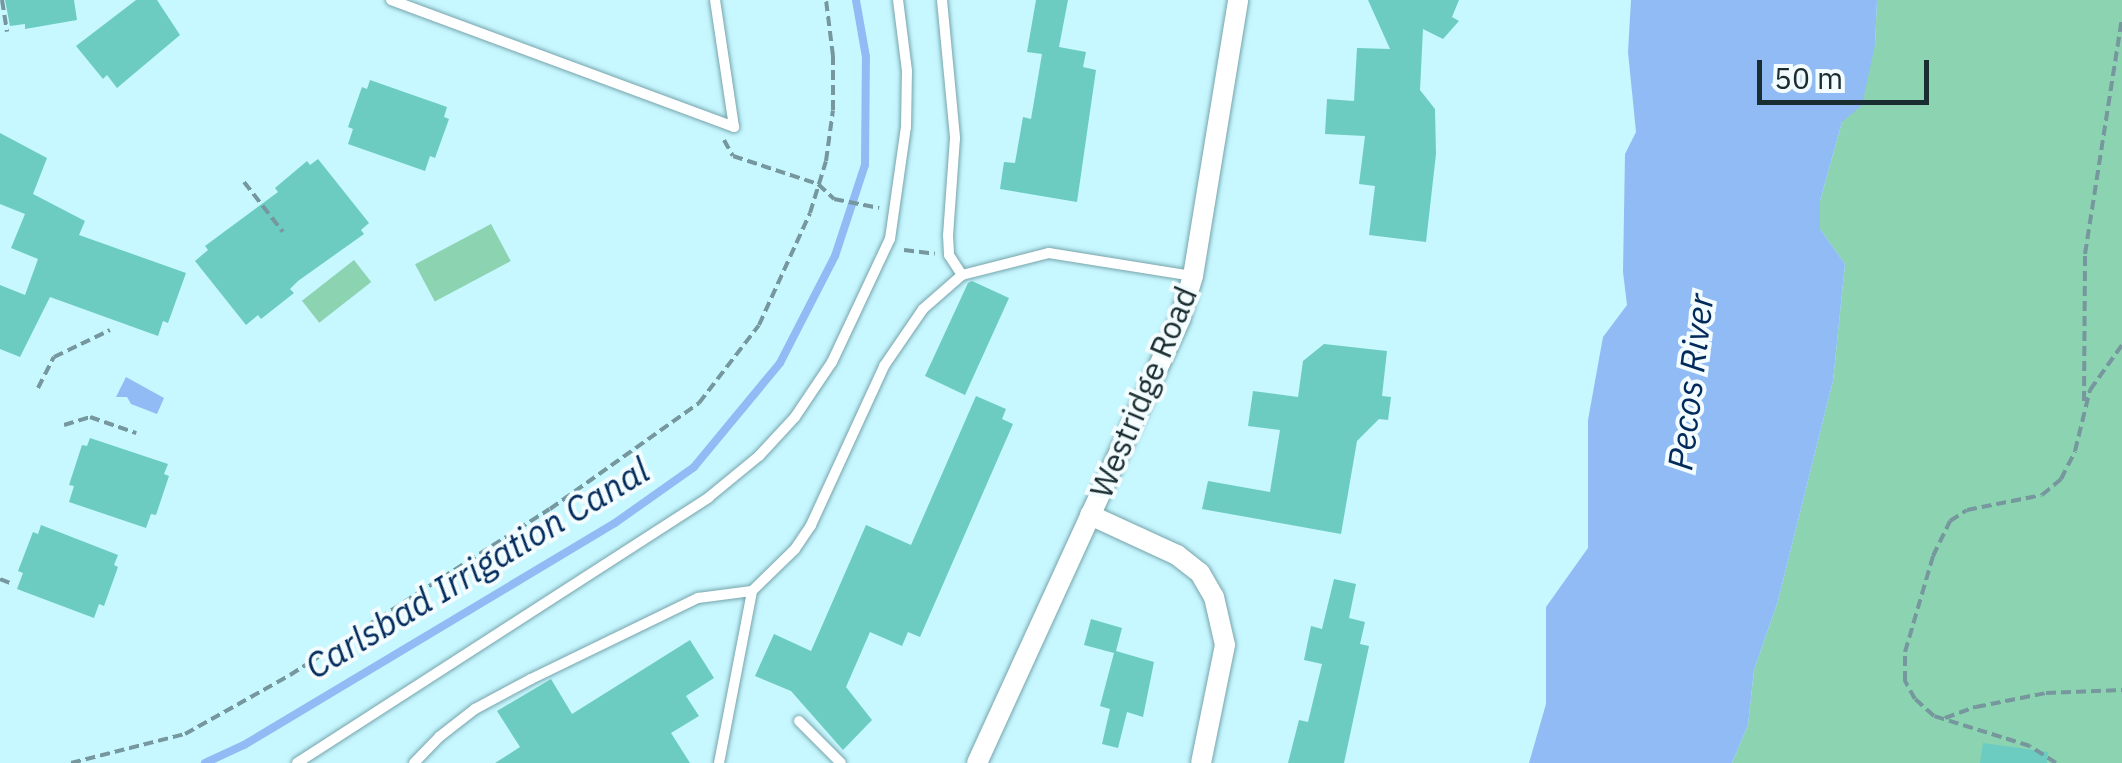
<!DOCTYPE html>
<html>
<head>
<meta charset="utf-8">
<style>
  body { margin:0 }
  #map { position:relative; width:2122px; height:763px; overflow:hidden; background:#c7f7ff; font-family:"IBM Plex Sans",sans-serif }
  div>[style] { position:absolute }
  .green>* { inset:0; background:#8cd4b1; transform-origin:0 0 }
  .water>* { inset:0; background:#91bbf4 }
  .stream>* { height:8px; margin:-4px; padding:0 4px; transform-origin:4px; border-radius:4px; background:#91bbf4 }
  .building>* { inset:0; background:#6cccc1 }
  .path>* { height:4px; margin-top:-2px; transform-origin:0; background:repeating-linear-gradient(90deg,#75979d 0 10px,transparent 0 15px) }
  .roads { filter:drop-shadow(0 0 2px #77a4ac) drop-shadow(0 0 2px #77a4ac) }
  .lane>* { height:10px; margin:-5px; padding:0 5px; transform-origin:5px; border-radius:5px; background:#fff }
  .street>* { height:20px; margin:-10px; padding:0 10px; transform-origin:10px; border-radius:10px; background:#fff }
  span { translate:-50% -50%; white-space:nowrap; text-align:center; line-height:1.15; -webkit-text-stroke:8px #f3fcfe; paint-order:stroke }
  .street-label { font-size:32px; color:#1a2d30 }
  .water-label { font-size:35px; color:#022b5c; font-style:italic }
  .scale { position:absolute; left:1757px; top:60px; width:172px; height:45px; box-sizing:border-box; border:5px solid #1a2d30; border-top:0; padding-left:12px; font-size:30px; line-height:35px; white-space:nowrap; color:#1a2d30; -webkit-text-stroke:8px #f3fcfe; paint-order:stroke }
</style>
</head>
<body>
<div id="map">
  <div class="green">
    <div style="clip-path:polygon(1877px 0,2122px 0,2122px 763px,1732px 763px,1748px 725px,1754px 670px,1778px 601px,1833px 381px,1845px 264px,1820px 229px,1820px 201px,1842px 122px,1875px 45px)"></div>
    <div style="left:491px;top:224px;width:42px;height:86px;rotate:62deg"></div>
    <div style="left:354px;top:260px;width:28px;height:66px;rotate:52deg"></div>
  </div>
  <div class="water">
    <div style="clip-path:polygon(1631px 0,1877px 0,1875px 45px,1862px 105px,1842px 122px,1820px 201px,1820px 229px,1845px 264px,1833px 381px,1778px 601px,1754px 670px,1748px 725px,1732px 763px,1529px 763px,1546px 704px,1546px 607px,1588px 548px,1588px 420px,1603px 337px,1627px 305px,1623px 272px,1625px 154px,1636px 132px,1628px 52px)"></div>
    <div style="clip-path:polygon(126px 377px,164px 398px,157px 414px,131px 404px,127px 397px,116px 397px)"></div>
  </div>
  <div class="stream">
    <div style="left:205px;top:763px;width:43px;rotate:-24.8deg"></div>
    <div style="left:244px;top:745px;width:432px;rotate:-30.9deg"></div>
    <div style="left:615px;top:523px;width:97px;rotate:-35.3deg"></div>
    <div style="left:694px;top:467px;width:135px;rotate:-50.4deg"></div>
    <div style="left:780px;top:363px;width:120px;rotate:-62.8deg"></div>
    <div style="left:835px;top:256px;width:96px;rotate:-71.8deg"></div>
    <div style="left:865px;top:165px;width:108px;rotate:-89.5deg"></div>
    <div style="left:866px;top:57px;width:58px;rotate:-100deg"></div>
  </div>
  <div class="building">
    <div style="clip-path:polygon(5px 0,74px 0,77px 20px,25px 29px,25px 24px,10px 26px)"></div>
    <div style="clip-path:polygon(136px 0,157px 0,180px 35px,117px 88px,107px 75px,103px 79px,76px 46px)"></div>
    <div style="clip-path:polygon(1036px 0,1068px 0,1059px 47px,1086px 52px,1083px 67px,1096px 70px,1077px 202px,1000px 189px,1004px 162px,1015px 163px,1023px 117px,1031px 119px,1042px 54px,1027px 52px)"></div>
    <div style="clip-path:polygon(1368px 0,1459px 0,1452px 17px,1459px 21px,1443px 39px,1423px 29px,1420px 90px,1435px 109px,1436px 154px,1426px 242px,1369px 235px,1375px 186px,1359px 184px,1365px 136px,1325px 134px,1327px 99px,1354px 101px,1357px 48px,1390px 49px)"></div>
    <div style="clip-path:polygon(370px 80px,447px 107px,444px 117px,449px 119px,435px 158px,430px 156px,425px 171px,348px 144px,353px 129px,348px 127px,362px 87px,367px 89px)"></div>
    <div style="clip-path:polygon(0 133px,47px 158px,33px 194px,85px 221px,79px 235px,186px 273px,168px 323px,163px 321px,158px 336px,50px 297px,20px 357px,0 349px,0 285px,25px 295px,38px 259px,11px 248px,25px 214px,0 204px)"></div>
    <div style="clip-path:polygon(318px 159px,369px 223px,361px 230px,364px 234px,298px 281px,290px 289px,294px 293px,261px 319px,258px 315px,246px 325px,195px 261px,208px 250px,205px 246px,278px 192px,275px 188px,307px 161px,310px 165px)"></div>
    <div style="clip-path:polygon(972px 281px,1009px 298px,965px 395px,925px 376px,968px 283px)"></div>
    <div style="clip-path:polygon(1324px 344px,1387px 351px,1382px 396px,1391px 397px,1388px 420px,1379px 419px,1357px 441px,1341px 534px,1202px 509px,1208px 481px,1270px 492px,1280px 430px,1248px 426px,1253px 391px,1298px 397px,1303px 361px)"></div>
    <div style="clip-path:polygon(976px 396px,1006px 409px,1002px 419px,1013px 424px,920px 637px,908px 632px,902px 646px,870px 632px,846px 687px,872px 720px,843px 750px,791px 691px,755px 676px,774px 634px,811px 651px,866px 525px,911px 545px)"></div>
    <div style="clip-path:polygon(90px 438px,168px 464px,164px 474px,169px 476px,156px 515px,151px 514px,146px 528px,69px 502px,74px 486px,69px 485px,82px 445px,87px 446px)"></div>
    <div style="clip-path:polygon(41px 525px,118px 555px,114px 565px,118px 567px,104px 606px,99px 604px,94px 618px,17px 589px,23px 573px,18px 571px,33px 532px,38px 534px)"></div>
    <div style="clip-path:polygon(1334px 579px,1356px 584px,1349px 618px,1365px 622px,1360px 644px,1369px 646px,1344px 763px,1288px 763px,1299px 720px,1308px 722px,1322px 664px,1304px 660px,1311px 626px,1322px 629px)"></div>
    <div style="clip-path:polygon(1091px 619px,1122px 628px,1116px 651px,1154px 662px,1143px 717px,1127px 712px,1118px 748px,1102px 744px,1110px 709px,1100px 706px,1114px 653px,1084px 645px)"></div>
    <div style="clip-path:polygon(690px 640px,714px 678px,686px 696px,699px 716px,671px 733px,690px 763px,495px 763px,520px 747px,497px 711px,551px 679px,572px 714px)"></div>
    <div style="clip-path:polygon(1983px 743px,2048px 752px,2047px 763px,1980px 763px)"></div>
  </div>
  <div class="path">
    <div style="left:2px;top:0;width:32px;rotate:81deg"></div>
    <div style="left:724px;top:140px;width:18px;rotate:61deg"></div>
    <div style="left:733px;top:156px;width:89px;rotate:18.2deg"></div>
    <div style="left:818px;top:184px;width:22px;rotate:43deg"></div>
    <div style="left:834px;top:199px;width:46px;rotate:11.3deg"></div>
    <div style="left:244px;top:182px;width:63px;rotate:52deg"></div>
    <div style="left:904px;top:250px;width:31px;rotate:7deg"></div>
    <div style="left:38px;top:388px;width:35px;rotate:-63deg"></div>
    <div style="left:54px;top:357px;width:62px;rotate:-25.7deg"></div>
    <div style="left:2084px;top:401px;width:147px;rotate:-89.6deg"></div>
    <div style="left:2085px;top:254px;width:238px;rotate:-81.1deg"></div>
    <div style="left:64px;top:425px;width:27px;rotate:-17deg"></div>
    <div style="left:90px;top:417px;width:49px;rotate:19.2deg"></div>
    <div style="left:0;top:579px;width:14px;rotate:21deg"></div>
    <div style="left:1945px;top:718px;width:33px;rotate:-20deg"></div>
    <div style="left:1976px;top:707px;width:71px;rotate:-11.3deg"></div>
    <div style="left:2046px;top:693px;width:76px;rotate:-2.3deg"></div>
    <div style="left:71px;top:763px;width:118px;rotate:-14.3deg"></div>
    <div style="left:185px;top:734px;width:120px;rotate:-29.3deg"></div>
    <div style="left:290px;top:675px;width:308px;rotate:-32.6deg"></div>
    <div style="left:550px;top:509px;width:183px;rotate:-35.4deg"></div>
    <div style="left:699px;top:403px;width:98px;rotate:-52.4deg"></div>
    <div style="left:759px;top:325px;width:123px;rotate:-65.5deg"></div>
    <div style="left:810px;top:213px;width:54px;rotate:-72.9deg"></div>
    <div style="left:826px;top:161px;width:51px;rotate:-82.2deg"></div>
    <div style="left:833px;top:110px;width:54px;rotate:-90deg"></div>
    <div style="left:833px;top:56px;width:56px;rotate:-97.1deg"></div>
    <div style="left:2056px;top:763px;width:31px;rotate:-147deg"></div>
    <div style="left:2030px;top:746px;width:101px;rotate:-162.6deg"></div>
    <div style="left:1934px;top:716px;width:25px;rotate:-138deg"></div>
    <div style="left:1915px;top:699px;width:21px;rotate:-119deg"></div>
    <div style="left:1905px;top:681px;width:29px;rotate:-90deg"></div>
    <div style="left:1905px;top:652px;width:100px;rotate:-73.7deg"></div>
    <div style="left:1933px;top:556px;width:39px;rotate:-64deg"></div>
    <div style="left:1950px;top:521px;width:20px;rotate:-33deg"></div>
    <div style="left:1967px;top:510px;width:76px;rotate:-11.3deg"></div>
    <div style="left:2042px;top:495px;width:25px;rotate:-40deg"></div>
    <div style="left:2061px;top:479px;width:31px;rotate:-63deg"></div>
    <div style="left:2075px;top:451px;width:63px;rotate:-76.2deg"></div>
    <div style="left:2090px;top:390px;width:55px;rotate:-54.6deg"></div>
  </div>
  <div class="roads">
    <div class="lane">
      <div style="left:391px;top:0;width:366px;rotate:20.3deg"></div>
      <div style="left:734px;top:127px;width:128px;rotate:-98.5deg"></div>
      <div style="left:942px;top:0;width:139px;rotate:84.6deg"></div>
      <div style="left:955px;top:138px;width:97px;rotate:94.1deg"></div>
      <div style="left:948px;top:235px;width:20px;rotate:87deg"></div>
      <div style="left:949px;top:255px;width:24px;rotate:57deg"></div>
      <div style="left:799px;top:721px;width:59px;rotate:45deg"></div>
      <div style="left:297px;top:763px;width:490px;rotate:-32.8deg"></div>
      <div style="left:709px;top:497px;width:65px;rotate:-39.4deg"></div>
      <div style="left:759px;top:456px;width:53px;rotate:-47.3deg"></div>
      <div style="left:795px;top:417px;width:66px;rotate:-56.1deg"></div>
      <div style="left:832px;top:362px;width:136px;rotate:-64.8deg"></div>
      <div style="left:890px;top:239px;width:113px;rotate:-81.9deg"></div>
      <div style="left:906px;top:127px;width:56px;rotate:-89deg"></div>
      <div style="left:907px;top:71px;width:72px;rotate:-97.2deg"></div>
      <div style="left:414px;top:763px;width:36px;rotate:-46deg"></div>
      <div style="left:439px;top:737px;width:46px;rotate:-37.9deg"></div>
      <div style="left:475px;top:709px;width:64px;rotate:-28.2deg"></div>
      <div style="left:531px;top:679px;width:186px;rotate:-25.9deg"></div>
      <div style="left:698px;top:598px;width:54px;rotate:-7.4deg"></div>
      <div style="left:719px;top:763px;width:175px;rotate:-79.1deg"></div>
      <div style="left:752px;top:591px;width:60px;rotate:-44.3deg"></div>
      <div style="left:795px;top:549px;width:29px;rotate:-56deg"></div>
      <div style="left:811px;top:525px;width:175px;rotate:-65.3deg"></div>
      <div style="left:884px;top:366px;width:69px;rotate:-55.6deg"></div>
      <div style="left:923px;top:309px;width:52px;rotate:-41.1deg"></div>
      <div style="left:962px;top:275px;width:90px;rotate:-14.2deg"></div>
      <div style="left:1049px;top:253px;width:146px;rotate:9.1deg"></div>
    </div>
    <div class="street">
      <div style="left:1090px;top:515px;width:96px;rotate:24.7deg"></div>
      <div style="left:1177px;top:555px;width:29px;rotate:38deg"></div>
      <div style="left:1200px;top:573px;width:28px;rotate:60deg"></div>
      <div style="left:1214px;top:597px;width:49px;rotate:77.1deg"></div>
      <div style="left:1225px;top:645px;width:120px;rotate:101.5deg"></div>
      <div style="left:977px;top:763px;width:488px;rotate:-65.4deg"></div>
      <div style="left:1180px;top:319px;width:45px;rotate:-73.2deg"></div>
      <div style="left:1193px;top:276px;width:280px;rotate:-80.7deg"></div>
    </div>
  </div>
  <div class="street-label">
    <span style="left:1143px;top:392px;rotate:-67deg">Westridge Road</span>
  </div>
  <div class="water-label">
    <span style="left:1690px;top:382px;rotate:-83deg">Pecos River</span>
    <span style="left:477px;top:568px;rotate:-31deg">Carlsbad Irrigation Canal</span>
  </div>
  <div class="scale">50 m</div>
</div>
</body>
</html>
